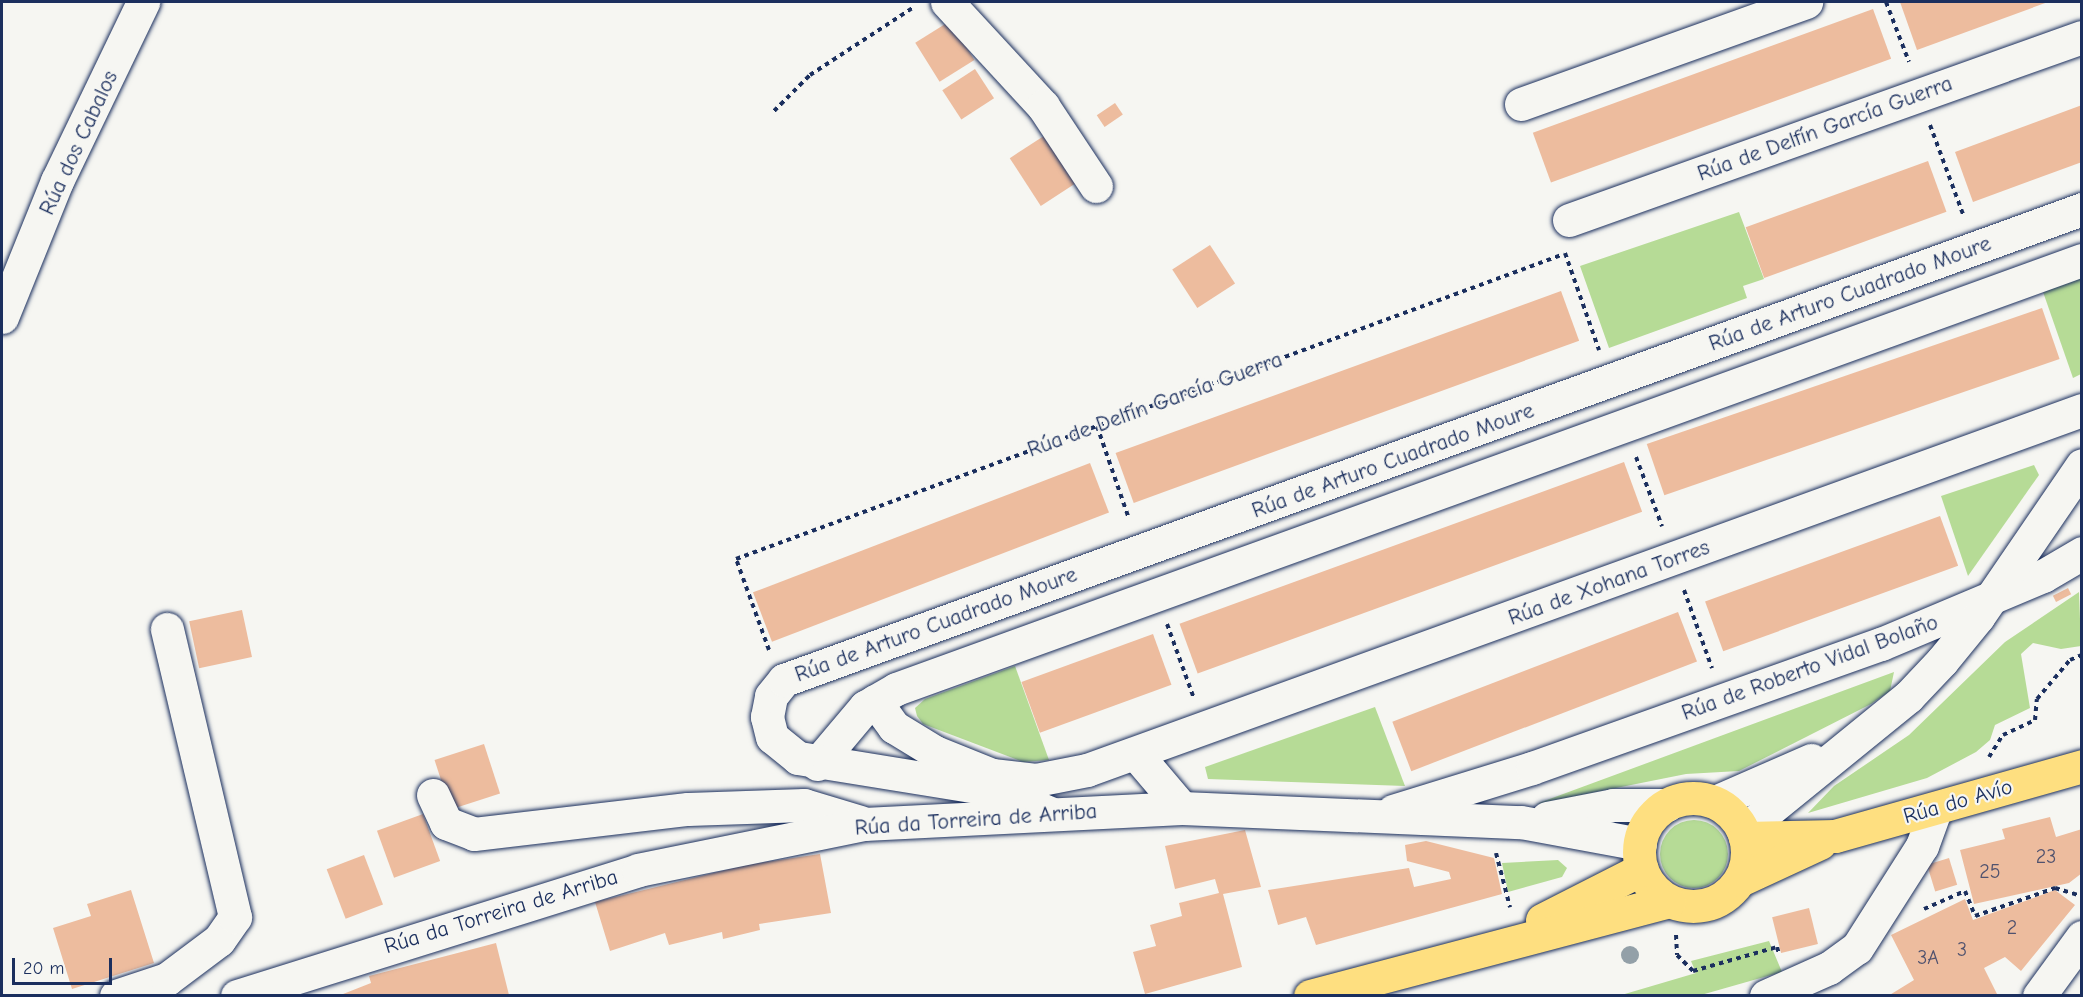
<!DOCTYPE html>
<html>
<head>
<meta charset="utf-8">
<style>
  body { margin:0 }
  #map { position:relative; width:2083px; height:997px; overflow:hidden; background:#f6f6f2; font-family:"Comic Neue",sans-serif }
  div>[style] { position:absolute }
  .green>* { inset:0; background:#b6db96 }
  .round { border-radius:50% }
  .building>* { inset:0; background:#edbc9e; transform-origin:0 0 }
  .path>* { height:4px; margin-top:-2px; transform-origin:0; background:repeating-linear-gradient(90deg,#1b2f5e 0 4.5px,transparent 0 9px) }
  .roads { filter:drop-shadow(0 0 2px #1b2f5e) drop-shadow(0 0 2px #1b2f5e) }
  .minor>* { height:33px; margin:-16.5px; padding:0 16.5px; transform-origin:16.5px; border-radius:16.5px; background:#f6f6f2 }
  .major>* { height:33px; margin:-16.5px; padding:0 16.5px; transform-origin:16.5px; border-radius:16.5px; background:#fedf80 }
  .major>.ring { margin:-16.5px; padding:0; box-sizing:content-box; background:none; border:33px solid #fedf80; border-radius:50% }
  .trees>* { width:18px; height:18px; margin:-9px; border-radius:50%; background:#93a0a8 }
  span { translate:-50% -50%; white-space:nowrap; text-align:center; line-height:1.15; -webkit-text-stroke:4.5px #f6f6f2; paint-order:stroke }
  .number-label { font-size:20px; color:#50526e }
  .number-label span { -webkit-text-stroke-width:0 }
  .street-label { font-size:22px; color:#1b2f5e }
  .frame { position:absolute; inset:0; border:3px solid #1b2f5e; pointer-events:none }
  .scale { position:absolute; left:12px; top:958px; width:100px; height:27px; box-sizing:border-box; border:3px solid #1b2f5e; border-top:0; padding-left:8px; font-size:18px; line-height:21px; white-space:nowrap; color:#1b2f5e; -webkit-text-stroke:4px #f6f6f2; paint-order:stroke }
</style>
</head>
<body>
<div id="map">
  <div class="green">
    <div style="clip-path:polygon(1739px 212px,1764px 279px,1743px 286px,1747px 298px,1609px 348px,1580px 266px)"></div>
    <div style="clip-path:polygon(2081px 275px,2081px 374px,2073px 378px,2042px 289px)"></div>
    <div style="clip-path:polygon(2034px 465px,2039px 475px,1968px 576px,1941px 496px)"></div>
    <div style="clip-path:polygon(2079px 592px,2081px 646px,2061px 649px,2033px 643px,2021px 654px,2030px 708px,1995px 725px,1990px 740px,1976px 752px,1927px 778px,1808px 813px,1834px 786px,1909px 735px,2005px 642px)"></div>
    <div style="clip-path:polygon(1015px 666px,1049px 760px,1023px 762px,923px 724px,917px 716px,915px 708px,925px 699px)"></div>
    <div style="clip-path:polygon(1894px 672px,1890px 691px,1871px 704px,1739px 771px,1686px 774px,1536px 804px)"></div>
    <div style="clip-path:polygon(1375px 707px,1405px 786px,1208px 779px,1205px 767px)"></div>
    <div class="round" style="left:1660px;top:820px;width:68px;height:68px"></div>
    <div style="clip-path:polygon(1558px 860px,1567px 868px,1562px 877px,1508px 892px,1502px 863px)"></div>
    <div style="clip-path:polygon(1769px 941px,1782px 972px,1701px 995px,1618px 996px,1696px 973px,1691px 961px)"></div>
  </div>
  <div class="building">
    <div style="clip-path:polygon(1900px 2px,2048px 2px,1917px 50px)"></div>
    <div style="left:1873px;top:9px;width:53px;height:362px;rotate:70deg"></div>
    <div style="left:950px;top:21px;width:46px;height:41px;rotate:58deg"></div>
    <div style="left:975px;top:69px;width:35px;height:39px;rotate:57deg"></div>
    <div style="left:1115px;top:103px;width:14px;height:22px;rotate:56deg"></div>
    <div style="clip-path:polygon(2082px 105px,2082px 162px,1973px 202px,1955px 152px)"></div>
    <div style="left:1050px;top:132px;width:57px;height:48px;rotate:57deg"></div>
    <div style="left:1928px;top:161px;width:54px;height:194px;rotate:70deg"></div>
    <div style="left:1210px;top:245px;width:46px;height:45px;rotate:57deg"></div>
    <div style="left:1561px;top:291px;width:53px;height:474px;rotate:70deg"></div>
    <div style="left:2042px;top:308px;width:54px;height:418px;rotate:71deg"></div>
    <div style="left:1624px;top:462px;width:53px;height:473px;rotate:70deg"></div>
    <div style="left:1090px;top:463px;width:53px;height:361px;rotate:69deg"></div>
    <div style="left:1940px;top:516px;width:53px;height:250px;rotate:70deg"></div>
    <div style="left:2068px;top:588px;width:7px;height:17px;rotate:63deg"></div>
    <div style="left:242px;top:610px;width:48px;height:54px;rotate:78deg"></div>
    <div style="left:1678px;top:612px;width:53px;height:306px;rotate:69deg"></div>
    <div style="left:1153px;top:634px;width:54px;height:140px;rotate:70deg"></div>
    <div style="left:484px;top:744px;width:52px;height:52px;rotate:72deg"></div>
    <div style="left:423px;top:814px;width:50px;height:49px;rotate:70deg"></div>
    <div style="clip-path:polygon(2050px 817px,2056px 837px,2082px 829px,2082px 873px,2069px 883px,1974px 904px,1960px 850px,2005px 839px,2002px 829px)"></div>
    <div style="clip-path:polygon(1245px 830px,1261px 887px,1223px 894px,1242px 967px,1145px 994px,1133px 952px,1156px 946px,1150px 925px,1182px 916px,1179px 903px,1219px 893px,1215px 879px,1175px 889px,1165px 846px)"></div>
    <div style="clip-path:polygon(1426px 841px,1494px 858px,1502px 894px,1316px 945px,1306px 917px,1278px 925px,1268px 890px,1409px 868px,1414px 887px,1451px 879px,1449px 872px,1407px 861px,1405px 845px)"></div>
    <div style="clip-path:polygon(820px 854px,831px 913px,759px 924px,760px 930px,723px 939px,722px 932px,669px 945px,665px 933px,610px 951px,595px 902px,746px 865px)"></div>
    <div style="left:364px;top:855px;width:53px;height:40px;rotate:69deg"></div>
    <div style="left:1949px;top:858px;width:28px;height:23px;rotate:73deg"></div>
    <div style="clip-path:polygon(131px 890px,154px 963px,72px 989px,53px 928px,91px 916px,87px 904px)"></div>
    <div style="clip-path:polygon(2055px 890px,2075px 905px,2021px 971px,2005px 957px,1984px 968px,1998px 996px,1888px 996px,1914px 980px,1891px 935px,1965px 899px,1973px 920px)"></div>
    <div style="left:1809px;top:908px;width:37px;height:38px;rotate:76deg"></div>
    <div style="clip-path:polygon(496px 943px,509px 995px,338px 996px,371px 983px,369px 976px)"></div>
  </div>
  <div class="path">
    <div style="left:1886px;top:2px;width:64px;rotate:69deg"></div>
    <div style="left:774px;top:111px;width:51px;rotate:-45deg"></div>
    <div style="left:810px;top:75px;width:124px;rotate:-33.2deg"></div>
    <div style="left:1930px;top:125px;width:98px;rotate:69.7deg"></div>
    <div style="left:1565px;top:253px;width:103px;rotate:70.7deg"></div>
    <div style="left:1097px;top:426px;width:98px;rotate:71deg"></div>
    <div style="left:1636px;top:457px;width:74px;rotate:69.4deg"></div>
    <div style="left:1684px;top:590px;width:83px;rotate:70.3deg"></div>
    <div style="left:1167px;top:624px;width:77px;rotate:70.1deg"></div>
    <div style="left:769px;top:650px;width:97px;rotate:-109.9deg"></div>
    <div style="left:736px;top:559px;width:882px;rotate:-20.22deg"></div>
    <div style="left:1989px;top:757px;width:26px;rotate:-58deg"></div>
    <div style="left:2003px;top:735px;width:35px;rotate:-25deg"></div>
    <div style="left:2035px;top:720px;width:21px;rotate:-85deg"></div>
    <div style="left:2037px;top:699px;width:51px;rotate:-49.8deg"></div>
    <div style="left:2070px;top:660px;width:13px;rotate:-23deg"></div>
    <div style="left:1496px;top:853px;width:56px;rotate:75.5deg"></div>
    <div style="left:1924px;top:909px;width:45px;rotate:-23.7deg"></div>
    <div style="left:1965px;top:891px;width:27px;rotate:68deg"></div>
    <div style="left:1975px;top:916px;width:85px;rotate:-19.3deg"></div>
    <div style="left:2055px;top:888px;width:28px;rotate:17deg"></div>
    <div style="left:1676px;top:935px;width:20px;rotate:87deg"></div>
    <div style="left:1677px;top:955px;width:23px;rotate:45deg"></div>
    <div style="left:1693px;top:971px;width:87px;rotate:-15.9deg"></div>
    <div style="left:1777px;top:947px;width:7px;rotate:74deg"></div>
  </div>
  <div class="roads">
    <div class="minor">
      <div style="left:947px;top:2px;width:142px;rotate:47.3deg"></div>
      <div style="left:1043px;top:106px;width:96px;rotate:56.5deg"></div>
      <div style="left:1521px;top:104px;width:303px;rotate:-19.7deg"></div>
      <div style="left:1569px;top:220px;width:545px;rotate:-19.63deg"></div>
      <div style="left:2px;top:317px;width:147px;rotate:-68deg"></div>
      <div style="left:57px;top:181px;width:199px;rotate:-64.3deg"></div>
      <div style="left:875px;top:701px;width:32px;rotate:54deg"></div>
      <div style="left:894px;top:727px;width:48px;rotate:31.4deg"></div>
      <div style="left:935px;top:752px;width:61px;rotate:22deg"></div>
      <div style="left:992px;top:775px;width:44px;rotate:6.5deg"></div>
      <div style="left:1036px;top:780px;width:52px;rotate:-11.1deg"></div>
      <div style="left:1087px;top:770px;width:1058px;rotate:-19.89deg"></div>
      <div style="left:1136px;top:754px;width:71px;rotate:49.6deg"></div>
      <div style="left:817px;top:764px;width:75px;rotate:-49.9deg"></div>
      <div style="left:865px;top:707px;width:36px;rotate:-30deg"></div>
      <div style="left:896px;top:689px;width:1261px;rotate:-19.89deg"></div>
      <div style="left:433px;top:795px;width:31px;rotate:65deg"></div>
      <div style="left:446px;top:823px;width:30px;rotate:21deg"></div>
      <div style="left:474px;top:834px;width:215px;rotate:-6.7deg"></div>
      <div style="left:688px;top:809px;width:116px;rotate:-2deg"></div>
      <div style="left:804px;top:805px;width:59px;rotate:16.9deg"></div>
      <div style="left:1715px;top:802px;width:105px;rotate:-23.6deg"></div>
      <div style="left:1393px;top:811px;width:145px;rotate:-17.2deg"></div>
      <div style="left:1532px;top:768px;width:370px;rotate:-19.6deg"></div>
      <div style="left:1881px;top:644px;width:176px;rotate:-22.8deg"></div>
      <div style="left:2043px;top:576px;width:45px;rotate:-30.5deg"></div>
      <div style="left:1050px;top:813px;width:59px;rotate:-156.9deg"></div>
      <div style="left:996px;top:790px;width:201px;rotate:-170.8deg"></div>
      <div style="left:798px;top:758px;width:33px;rotate:-141deg"></div>
      <div style="left:772px;top:737px;width:21px;rotate:-104deg"></div>
      <div style="left:767px;top:717px;width:21px;rotate:-79deg"></div>
      <div style="left:771px;top:696px;width:21px;rotate:-51deg"></div>
      <div style="left:784px;top:680px;width:1381px;rotate:-19.94deg"></div>
      <div style="left:1547px;top:818px;width:67px;rotate:-11.1deg"></div>
      <div style="left:1613px;top:805px;width:54px"></div>
      <div style="left:1743px;top:831px;width:213px;rotate:-39.1deg"></div>
      <div style="left:1908px;top:697px;width:50px;rotate:-46.6deg"></div>
      <div style="left:1942px;top:661px;width:57px;rotate:-50.7deg"></div>
      <div style="left:1978px;top:617px;width:184px;rotate:-55.6deg"></div>
      <div style="left:116px;top:996px;width:54px;rotate:-18.4deg"></div>
      <div style="left:167px;top:979px;width:65px;rotate:-36.9deg"></div>
      <div style="left:219px;top:940px;width:28px;rotate:-55deg"></div>
      <div style="left:235px;top:917px;width:296px;rotate:-103.3deg"></div>
      <div style="left:237px;top:996px;width:420px;rotate:-17.4deg"></div>
      <div style="left:638px;top:870px;width:231px;rotate:-11.5deg"></div>
      <div style="left:864px;top:824px;width:318px;rotate:-2.9deg"></div>
      <div style="left:1182px;top:808px;width:339px;rotate:2.4deg"></div>
      <div style="left:1521px;top:822px;width:121px;rotate:10.5deg"></div>
      <div style="left:1766px;top:996px;width:69px;rotate:-24deg"></div>
      <div style="left:1829px;top:968px;width:34px;rotate:-36deg"></div>
      <div style="left:1857px;top:948px;width:121px;rotate:-57.5deg"></div>
      <div style="left:1922px;top:846px;width:38px;rotate:-70deg"></div>
      <div style="left:2039px;top:996px;width:73px;rotate:-53.9deg"></div>
    </div>
    <div class="major">
      <div class="ring" style="left:1639px;top:798px;width:75px;height:75px"></div>
      <div style="left:1745px;top:838px;width:90px;rotate:-1.3deg"></div>
      <div style="left:1835px;top:836px;width:257px;rotate:-15.8deg"></div>
      <div style="left:1740px;top:880px;width:88px;rotate:-24.8deg"></div>
      <div style="left:1542px;top:920px;width:112px;rotate:-27deg"></div>
      <div style="left:1310px;top:996px;width:371px;rotate:-14.8deg"></div>
    </div>
  </div>
  <div class="trees">
    <div style="left:1630px;top:955px"></div>
  </div>
  <div class="number-label">
    <span style="left:2046px;top:856px">23</span>
    <span style="left:1990px;top:871px">25</span>
    <span style="left:2012px;top:927px">2</span>
    <span style="left:1962px;top:949px">3</span>
    <span style="left:1928px;top:957px">3A</span>
  </div>
  <div class="street-label">
    <span style="left:1825px;top:129px;rotate:-20deg">Rúa de Delfín García Guerra</span>
    <span style="left:79px;top:143px;rotate:-65deg">Rúa dos Cabalos</span>
    <span style="left:1850px;top:294px;rotate:-20deg">Rúa de Arturo Cuadrado Moure</span>
    <span style="left:1155px;top:405px;rotate:-20deg">Rúa de Delfín García Guerra</span>
    <span style="left:1393px;top:461px;rotate:-20deg">Rúa de Arturo Cuadrado Moure</span>
    <span style="left:1609px;top:583px;rotate:-20deg">Rúa de Xohana Torres</span>
    <span style="left:936px;top:625px;rotate:-20deg">Rúa de Arturo Cuadrado Moure</span>
    <span style="left:1810px;top:668px;rotate:-20deg">Rúa de Roberto Vidal Bolaño</span>
    <span style="left:1958px;top:802px;rotate:-16deg">Rúa do Avío</span>
    <span style="left:976px;top:820px;rotate:-4deg">Rúa da Torreira de Arriba</span>
    <span style="left:501px;top:912px;rotate:-17deg">Rúa da Torreira de Arriba</span>
  </div>
  <div class="frame"></div>
  <div class="scale">20 m</div>
</div>
</body>
</html>
